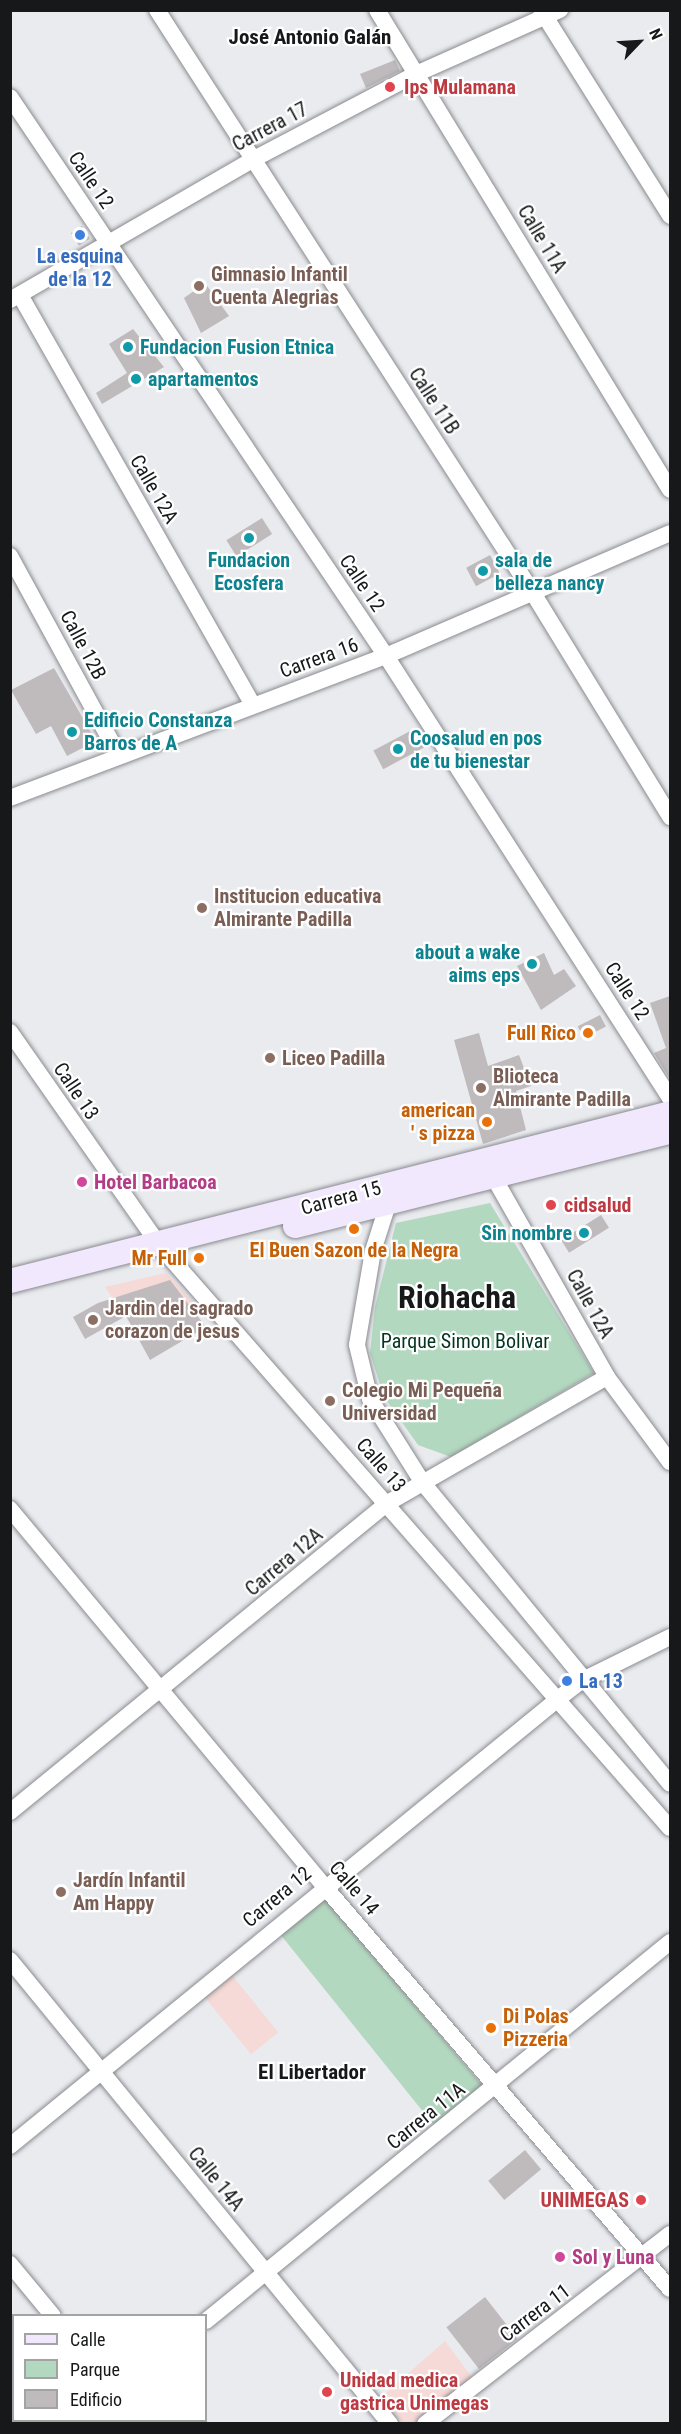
<!DOCTYPE html>
<html>
<head>
<meta charset="utf-8">
<style>
  body { margin:0 }
  #map { position:relative; width:681px; height:2434px; overflow:hidden; background:#e9ebef; font-family:"Roboto Condensed",sans-serif }
  div>[style] { position:absolute }
  .commercial>* { inset:0; background:#f5dad7; transform-origin:0 0 }
  .green>* { inset:0; background:#b3d8c0 }
  .building>* { inset:0; background:#bfbabc; transform-origin:0 0 }
  .roads { filter:drop-shadow(0 0 2px #8a8b8f) drop-shadow(0 0 2px #8a8b8f) }
  .street>* { height:16px; margin:-8px; padding:0 8px; transform-origin:8px; border-radius:8px; background:#fff }
  .secondary>* { height:24px; margin:-12px; padding:0 12px; transform-origin:12px; border-radius:12px; background:#f1e8fd }
  .dots>* { width:16px; height:16px; translate:-50% -50%; box-sizing:border-box; border:3px solid #fff; border-radius:50% }
  span { translate:-50% -50%; white-space:nowrap; text-align:center; line-height:1.15; -webkit-text-stroke:4.5px #fff; paint-order:stroke }
  .health-label { font-size:20px; color:#be3a42; font-weight:700 }
  .left { translate:0 -50%; text-align:left }
  .right { translate:-100% -50%; text-align:right }
  .street-label { font-size:20px; color:#171819 }
  .shop-label { font-size:20px; color:#366cbe; font-weight:700 }
  .education-label { font-size:20px; color:#785e54; font-weight:700 }
  .culture-label { font-size:20px; color:#0d838f; font-weight:700 }
  .food-label { font-size:20px; color:#c56008; font-weight:700 }
  .hotel-label { font-size:20px; color:#b23c85; font-weight:700 }
  .park-label { font-size:20px; color:#03351e }
  .neighbourhood-label { font-size:21px; color:#171819; font-weight:700 }
  .town-label { font-size:32px; color:#171819; font-weight:700 }
  .frame { position:absolute; inset:0; border:12px solid #171819; pointer-events:none }
  .legend { position:absolute; left:12px; top:2314px; width:195px; height:108px; box-sizing:border-box; background:#fff; border:2px solid #a2a3a3; margin:0; padding:8px 10px; list-style:none; font-size:18px; color:#171819 }
  .legend li { display:flex; align-items:center; gap:12px; height:30px }
  .legend b { width:30px; border:2px solid #a2a3a3 }
  .north { position:absolute; left:609px; top:12px; width:60px; height:60px; -webkit-text-stroke:4px #fff; paint-order:stroke; rotate:65deg; font-size:16px; font-weight:700; line-height:24px; text-align:center; color:#171819 }
  .north::after { content:''; display:block; margin:auto; width:21px; height:27px; background:#171819; clip-path:polygon(50% 0,100% 100%,50% 72%,0 100%) }
</style>
</head>
<body>
<div id="map">
  <div class="commercial">
    <div style="clip-path:polygon(166px 1273px,197px 1306px,147px 1348px,105px 1287px)"></div>
    <div style="left:231px;top:1974px;width:75px;height:35px;rotate:51deg"></div>
    <div style="clip-path:polygon(445px 2341px,474px 2380px,420px 2423px,404px 2423px,378px 2400px)"></div>
  </div>
  <div class="green">
    <div style="clip-path:polygon(490px 1203px,594px 1373px,451px 1457px,418px 1445px,384px 1397px,370px 1353px,375px 1307px,396px 1223px)"></div>
    <div style="clip-path:polygon(323px 1896px,487px 2091px,449px 2118px,433px 2124px,280px 1934px)"></div>
  </div>
  <div class="building">
    <div style="clip-path:polygon(395px 60px,400px 71px,366px 88px,360px 74px)"></div>
    <div style="left:82px;top:226px;width:15px;height:13px;rotate:58deg"></div>
    <div style="clip-path:polygon(205px 283px,229px 316px,201px 333px,184px 298px)"></div>
    <div style="clip-path:polygon(133px 329px,164px 367px,102px 404px,96px 393px,127px 373px,109px 344px)"></div>
    <div style="left:262px;top:518px;width:19px;height:42px;rotate:58deg"></div>
    <div style="left:490px;top:555px;width:21px;height:27px;rotate:62deg"></div>
    <div style="clip-path:polygon(54px 668px,96px 741px,67px 756px,51px 726px,36px 734px,11px 690px)"></div>
    <div style="left:414px;top:729px;width:21px;height:46px;rotate:62deg"></div>
    <div style="clip-path:polygon(544px 953px,554px 975px,564px 969px,576px 986px,541px 1010px,517px 966px)"></div>
    <div style="clip-path:polygon(670px 996px,670px 1079px,654px 1053px,666px 1048px,650px 1003px)"></div>
    <div style="left:600px;top:1015px;width:13px;height:25px;rotate:63deg"></div>
    <div style="clip-path:polygon(479px 1033px,488px 1066px,519px 1055px,531px 1086px,516px 1091px,526px 1130px,483px 1144px,454px 1040px)"></div>
    <div style="left:601px;top:1215px;width:15px;height:47px;rotate:58deg"></div>
    <div style="clip-path:polygon(170px 1280px,206px 1327px,150px 1360px,126px 1316px,85px 1339px,73px 1317px,98px 1303px)"></div>
    <div style="left:525px;top:2150px;width:25px;height:48px;rotate:50deg"></div>
    <div style="left:485px;top:2297px;width:53px;height:49px;rotate:52deg"></div>
  </div>
  <div class="roads">
    <div class="street">
      <div style="left:157px;top:10px;width:694px;rotate:57.18deg"></div>
      <div style="left:533px;top:593px;width:263px;rotate:58.5deg"></div>
      <div style="left:377px;top:10px;width:562px;rotate:58.6deg"></div>
      <div style="left:541px;top:10px;width:243px;rotate:57.9deg"></div>
      <div style="left:10px;top:97px;width:674px;rotate:56.07deg"></div>
      <div style="left:386px;top:656px;width:525px;rotate:57.28deg"></div>
      <div style="left:20px;top:295px;width:470px;rotate:60.4deg"></div>
      <div style="left:10px;top:300px;width:280px;rotate:-30deg"></div>
      <div style="left:252px;top:160px;width:185px;rotate:-27.7deg"></div>
      <div style="left:416px;top:74px;width:158px;rotate:-24deg"></div>
      <div style="left:10px;top:556px;width:226px;rotate:61.4deg"></div>
      <div style="left:10px;top:798px;width:402px;rotate:-20.7deg"></div>
      <div style="left:386px;top:656px;width:309px;rotate:-23.4deg"></div>
      <div style="left:10px;top:1032px;width:260px;rotate:55deg"></div>
      <div style="left:159px;top:1245px;width:775px;rotate:48.77deg"></div>
      <div style="left:489px;top:1169px;width:239px;rotate:60.4deg"></div>
      <div style="left:607px;top:1377px;width:106px;rotate:53.5deg"></div>
      <div style="left:388px;top:1204px;width:49px;rotate:107.7deg"></div>
      <div style="left:373px;top:1251px;width:95px;rotate:99.7deg"></div>
      <div style="left:357px;top:1345px;width:56px;rotate:76.5deg"></div>
      <div style="left:370px;top:1399px;width:99px;rotate:57.8deg"></div>
      <div style="left:423px;top:1483px;width:389px;rotate:50.6deg"></div>
      <div style="left:10px;top:1509px;width:491px;rotate:50.2deg"></div>
      <div style="left:324px;top:1886px;width:531px;rotate:49.35deg"></div>
      <div style="left:10px;top:1812px;width:486px;rotate:-39.3deg"></div>
      <div style="left:386px;top:1504px;width:255px;rotate:-29.9deg"></div>
      <div style="left:10px;top:1960px;width:600px;rotate:50.68deg"></div>
      <div style="left:10px;top:2146px;width:707px;rotate:-39.2deg"></div>
      <div style="left:558px;top:1699px;width:29px;rotate:-38deg"></div>
      <div style="left:581px;top:1681px;width:99px;rotate:-26.3deg"></div>
      <div style="left:10px;top:2264px;width:67px;rotate:50.4deg"></div>
      <div style="left:206px;top:2321px;width:599px;rotate:-39.24deg"></div>
      <div style="left:141px;top:2420px;width:4px;rotate:63deg"></div>
      <div style="left:77px;top:2424px;width:6px;rotate:-45deg"></div>
      <div style="left:425px;top:2424px;width:310px;rotate:-37.8deg"></div>
    </div>
    <div class="secondary">
      <div style="left:295px;top:1226px;width:387px;rotate:-14.1deg"></div>
      <div style="left:10px;top:1281px;width:681px;rotate:-14.28deg"></div>
    </div>
  </div>
  <div class="dots">
    <div style="left:390px;top:87px;background:#e0444e"></div>
    <div style="left:80px;top:235px;background:#3f7fe0"></div>
    <div style="left:199px;top:286px;background:#8d6e63"></div>
    <div style="left:128px;top:347px;background:#0f9aa8"></div>
    <div style="left:136px;top:379px;background:#0f9aa8"></div>
    <div style="left:249px;top:538px;background:#0f9aa8"></div>
    <div style="left:483px;top:571px;background:#0f9aa8"></div>
    <div style="left:72px;top:732px;background:#0f9aa8"></div>
    <div style="left:398px;top:749px;background:#0f9aa8"></div>
    <div style="left:202px;top:908px;background:#8d6e63"></div>
    <div style="left:532px;top:964px;background:#0f9aa8"></div>
    <div style="left:588px;top:1033px;background:#e8710a"></div>
    <div style="left:270px;top:1058px;background:#8d6e63"></div>
    <div style="left:481px;top:1088px;background:#8d6e63"></div>
    <div style="left:487px;top:1122px;background:#e8710a"></div>
    <div style="left:82px;top:1182px;background:#d1479c"></div>
    <div style="left:551px;top:1205px;background:#e0444e"></div>
    <div style="left:354px;top:1229px;background:#e8710a"></div>
    <div style="left:584px;top:1233px;background:#0f9aa8"></div>
    <div style="left:199px;top:1258px;background:#e8710a"></div>
    <div style="left:93px;top:1320px;background:#8d6e63"></div>
    <div style="left:330px;top:1401px;background:#8d6e63"></div>
    <div style="left:567px;top:1681px;background:#3f7fe0"></div>
    <div style="left:61px;top:1892px;background:#8d6e63"></div>
    <div style="left:491px;top:2028px;background:#e8710a"></div>
    <div style="left:641px;top:2200px;background:#e0444e"></div>
    <div style="left:560px;top:2257px;background:#d1479c"></div>
    <div style="left:327px;top:2392px;background:#e0444e"></div>
  </div>
  <div class="health-label">
    <span class="left" style="left:404px;top:87px">Ips Mulamana</span>
    <span class="left" style="left:564px;top:1205px">cidsalud</span>
    <span class="right" style="left:629px;top:2200px">UNIMEGAS</span>
    <span class="left" style="left:340px;top:2392px">Unidad medica<br>gastrica Unimegas</span>
  </div>
  <div class="street-label">
    <span style="left:270px;top:127px;rotate:-28deg">Carrera 17</span>
    <span style="left:91px;top:180px;rotate:56deg">Calle 12</span>
    <span style="left:542px;top:239px;rotate:59deg">Calle 11A</span>
    <span style="left:434px;top:401px;rotate:57deg">Calle 11B</span>
    <span style="left:154px;top:489px;rotate:60deg">Calle 12A</span>
    <span style="left:362px;top:583px;rotate:56deg">Calle 12</span>
    <span style="left:83px;top:645px;rotate:62deg">Calle 12B</span>
    <span style="left:319px;top:658px;rotate:-20deg">Carrera 16</span>
    <span style="left:627px;top:991px;rotate:57deg">Calle 12</span>
    <span style="left:76px;top:1091px;rotate:56deg">Calle 13</span>
    <span style="left:341px;top:1198px;rotate:-15deg">Carrera 15</span>
    <span style="left:590px;top:1304px;rotate:61deg">Calle 12A</span>
    <span style="left:381px;top:1465px;rotate:49deg">Calle 13</span>
    <span style="left:284px;top:1562px;rotate:-40deg">Carrera 12A</span>
    <span style="left:354px;top:1888px;rotate:49deg">Calle 14</span>
    <span style="left:277px;top:1897px;rotate:-40deg">Carrera 12</span>
    <span style="left:426px;top:2116px;rotate:-39deg">Carrera 11A</span>
    <span style="left:216px;top:2179px;rotate:51deg">Calle 14A</span>
    <span style="left:535px;top:2313px;rotate:-37deg">Carrera 11</span>
  </div>
  <div class="shop-label">
    <span style="left:80px;top:268px">La esquina<br>de la 12</span>
    <span class="left" style="left:579px;top:1681px">La 13</span>
  </div>
  <div class="education-label">
    <span class="left" style="left:211px;top:286px">Gimnasio Infantil<br>Cuenta Alegrias</span>
    <span class="left" style="left:214px;top:908px">Institucion educativa<br>Almirante Padilla</span>
    <span class="left" style="left:282px;top:1058px">Liceo Padilla</span>
    <span class="left" style="left:493px;top:1088px">Blioteca<br>Almirante Padilla</span>
    <span class="left" style="left:105px;top:1320px">Jardin del sagrado<br>corazon de jesus</span>
    <span class="left" style="left:342px;top:1402px">Colegio Mi Pequeña<br>Universidad</span>
    <span class="left" style="left:73px;top:1892px">Jardín Infantil<br>Am Happy</span>
  </div>
  <div class="culture-label">
    <span class="left" style="left:140px;top:347px">Fundacion Fusion Etnica</span>
    <span class="left" style="left:148px;top:379px">apartamentos</span>
    <span style="left:249px;top:572px">Fundacion<br>Ecosfera</span>
    <span class="left" style="left:495px;top:572px">sala de<br>belleza nancy</span>
    <span class="left" style="left:84px;top:732px">Edificio Constanza<br>Barros de A</span>
    <span class="left" style="left:410px;top:750px">Coosalud en pos<br>de tu bienestar</span>
    <span class="right" style="left:520px;top:964px">about a wake<br>aims eps</span>
    <span class="right" style="left:572px;top:1233px">Sin nombre</span>
  </div>
  <div class="food-label">
    <span class="right" style="left:576px;top:1033px">Full Rico</span>
    <span class="right" style="left:475px;top:1122px">american<br>' s pizza</span>
    <span style="left:354px;top:1250px">El Buen Sazon de la Negra</span>
    <span class="right" style="left:187px;top:1258px">Mr Full</span>
    <span class="left" style="left:503px;top:2028px">Di Polas<br>Pizzeria</span>
  </div>
  <div class="hotel-label">
    <span class="left" style="left:94px;top:1182px">Hotel Barbacoa</span>
    <span class="left" style="left:572px;top:2257px">Sol y Luna</span>
  </div>
  <div class="park-label">
    <span style="left:465px;top:1341px">Parque Simon Bolivar</span>
  </div>
  <div class="neighbourhood-label">
    <span style="left:310px;top:37px">José Antonio Galán</span>
    <span style="left:312px;top:2072px">El Libertador</span>
  </div>
  <div class="town-label">
    <span style="left:457px;top:1297px">Riohacha</span>
  </div>
  <div class="frame"></div>
  <ul class="legend">
  <li><b style="height:8px;background:#f1e8fd"></b>Calle</li>
  <li><b style="height:16px;background:#b3d8c0"></b>Parque</li>
  <li><b style="height:16px;background:#bfbabc"></b>Edificio</li>
  </ul>
  <div class="north">N</div>
</div>
</body>
</html>
